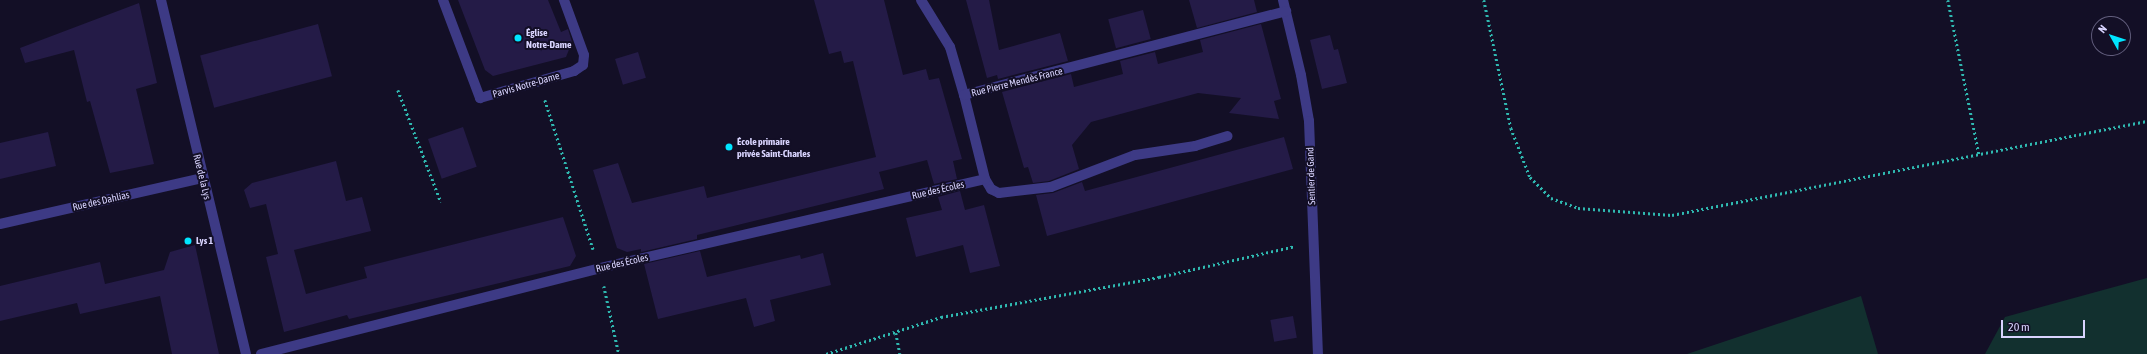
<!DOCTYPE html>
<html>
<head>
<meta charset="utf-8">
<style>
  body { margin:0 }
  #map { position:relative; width:2147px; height:354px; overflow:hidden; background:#130f26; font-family:"Asap Condensed",sans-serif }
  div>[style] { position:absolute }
  .green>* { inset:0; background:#12302f }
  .building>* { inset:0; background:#241b47; transform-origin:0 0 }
  .path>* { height:2.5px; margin-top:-1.25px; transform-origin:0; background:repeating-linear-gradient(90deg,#2fb8b0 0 2px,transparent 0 5px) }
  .service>* { height:10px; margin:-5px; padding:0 5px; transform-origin:5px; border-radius:5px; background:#3d3a85 }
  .minor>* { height:10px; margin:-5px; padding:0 5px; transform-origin:5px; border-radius:5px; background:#3d3a85 }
  .dots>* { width:11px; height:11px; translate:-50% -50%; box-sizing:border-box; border:2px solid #130f26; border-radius:50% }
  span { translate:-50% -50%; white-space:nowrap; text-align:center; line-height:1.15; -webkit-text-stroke:4px #130f26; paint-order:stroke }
  .poi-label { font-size:10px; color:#d9d4ff; font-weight:700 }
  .left { translate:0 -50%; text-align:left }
  .street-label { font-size:10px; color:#d9d4ff }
  .north { position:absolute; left:2091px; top:16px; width:40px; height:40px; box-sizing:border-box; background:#130f26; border:1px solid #625e7d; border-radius:50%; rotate:309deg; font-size:11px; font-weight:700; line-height:16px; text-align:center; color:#d9d4ff }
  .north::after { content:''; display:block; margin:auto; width:14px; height:18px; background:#00e5ff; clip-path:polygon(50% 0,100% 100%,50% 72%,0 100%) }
  .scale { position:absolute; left:2001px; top:320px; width:84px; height:18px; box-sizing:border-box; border:2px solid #d9d4ff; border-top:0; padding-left:5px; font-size:12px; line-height:14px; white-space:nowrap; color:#d9d4ff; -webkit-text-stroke:3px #130f26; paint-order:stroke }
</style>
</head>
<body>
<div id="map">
  <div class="green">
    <div style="clip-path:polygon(2147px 278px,2147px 354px,1985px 354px,2005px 317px)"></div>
    <div style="clip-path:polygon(1861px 296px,1878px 354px,1687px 354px)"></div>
  </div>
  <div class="building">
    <div style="clip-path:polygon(458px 0,548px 0,561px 32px,568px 29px,572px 42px,566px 57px,493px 76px,485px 70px)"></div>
    <div style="clip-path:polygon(814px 0,884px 0,903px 75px,926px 69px,929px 80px,939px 78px,962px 159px,953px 161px,957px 179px,934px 184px,927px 160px,879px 172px,884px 189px,697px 235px,697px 239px,641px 252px,641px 249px,627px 252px,617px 248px,593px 170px,618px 163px,632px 203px,704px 186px,707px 198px,876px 157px,853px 61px,844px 63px,841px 51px,829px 54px)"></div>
    <div style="clip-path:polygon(966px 0,989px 0,999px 50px,1060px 33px,1068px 61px,998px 79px,997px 75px,987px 78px)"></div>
    <div style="clip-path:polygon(1189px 0,1254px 0,1257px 12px,1197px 28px)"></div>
    <div style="clip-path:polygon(139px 3px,157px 83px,136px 89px,154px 164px,110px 173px,90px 101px,87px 102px,74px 50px,25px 63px,20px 48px)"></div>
    <div style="left:1143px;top:10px;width:30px;height:36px;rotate:75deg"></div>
    <div style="left:318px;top:24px;width:54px;height:122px;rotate:75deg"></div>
    <div style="clip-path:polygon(1261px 24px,1281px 99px,1274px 101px,1279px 119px,1229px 113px,1241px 98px,1198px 93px,1091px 122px,1072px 145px,1079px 169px,1049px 181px,1033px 183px,1028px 167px,1024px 168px,1002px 92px,1071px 74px,1074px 87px,1123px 74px,1120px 61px,1155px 52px,1158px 64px,1203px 52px,1200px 40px)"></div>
    <div style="clip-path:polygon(1330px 35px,1334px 50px,1338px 49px,1347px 83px,1322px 89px,1310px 40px)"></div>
    <div style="left:638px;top:52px;width:27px;height:24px;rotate:73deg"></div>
    <div style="left:463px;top:127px;width:42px;height:37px;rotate:71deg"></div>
    <div style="clip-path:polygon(48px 132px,56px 166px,0 179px,0 143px)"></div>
    <div style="clip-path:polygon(1284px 137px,1293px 169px,1047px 236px,1036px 195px,1053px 193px,1082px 182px,1085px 191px)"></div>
    <div style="clip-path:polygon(336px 161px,346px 201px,362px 197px,371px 231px,294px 250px,306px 294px,367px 278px,364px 267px,563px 217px,576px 256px,570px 266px,349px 319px,347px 315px,284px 332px,266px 257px,278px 254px,266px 204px,250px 208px,244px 190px,252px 183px)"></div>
    <div style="clip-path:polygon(960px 191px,965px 210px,984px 205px,1000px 266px,970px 273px,963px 245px,916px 257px,906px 218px,942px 210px,938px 197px)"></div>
    <div style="clip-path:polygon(195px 245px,219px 354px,172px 354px,160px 296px,80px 314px,77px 303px,0 321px,0 286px,100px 262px,105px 284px,164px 270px,170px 252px)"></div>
    <div style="clip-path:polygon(700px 251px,707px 277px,800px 255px,801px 259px,823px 253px,831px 285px,770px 300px,775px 321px,754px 327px,746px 298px,658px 319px,644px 264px)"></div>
    <div style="left:1293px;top:316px;width:22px;height:23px;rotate:80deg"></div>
  </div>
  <div class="path">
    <div style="left:1484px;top:0;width:131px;rotate:78.1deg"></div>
    <div style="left:1511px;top:128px;width:53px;rotate:68.8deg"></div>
    <div style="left:1530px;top:177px;width:30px;rotate:45deg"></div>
    <div style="left:1551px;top:198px;width:29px;rotate:20deg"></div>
    <div style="left:1578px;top:208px;width:94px;rotate:4.3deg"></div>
    <div style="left:1672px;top:215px;width:484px;rotate:-11.2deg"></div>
    <div style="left:1948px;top:0;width:157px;rotate:78.6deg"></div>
    <div style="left:398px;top:90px;width:120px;rotate:69deg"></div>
    <div style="left:545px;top:100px;width:157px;rotate:72.1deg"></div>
    <div style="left:604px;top:286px;width:70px;rotate:77.6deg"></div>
    <div style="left:896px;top:333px;width:21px;rotate:79deg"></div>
    <div style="left:826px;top:354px;width:121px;rotate:-17.8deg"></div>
    <div style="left:941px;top:317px;width:222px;rotate:-10.4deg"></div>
    <div style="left:1159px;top:277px;width:139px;rotate:-12.8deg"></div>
  </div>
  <div class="service">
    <div style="left:985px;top:179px;width:12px;rotate:59deg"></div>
    <div style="left:991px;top:189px;width:9px;rotate:27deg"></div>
    <div style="left:999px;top:193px;width:52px;rotate:-6.6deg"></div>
    <div style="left:1051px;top:187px;width:90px;rotate:-20.9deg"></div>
    <div style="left:1135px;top:155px;width:61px;rotate:-8.5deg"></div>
    <div style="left:1195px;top:146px;width:34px;rotate:-17deg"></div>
  </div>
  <div class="minor">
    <div style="left:161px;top:0;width:364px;rotate:76.5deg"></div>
    <div style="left:443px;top:0;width:105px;rotate:69.3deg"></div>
    <div style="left:480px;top:98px;width:98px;rotate:-16deg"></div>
    <div style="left:574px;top:71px;width:11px;rotate:-34deg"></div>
    <div style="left:583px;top:65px;width:10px;rotate:-84deg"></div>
    <div style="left:584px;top:55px;width:59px;rotate:-110deg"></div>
    <div style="left:921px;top:0;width:55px;rotate:58.3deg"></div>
    <div style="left:950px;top:47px;width:50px;rotate:73.7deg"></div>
    <div style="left:1283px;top:0;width:77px;rotate:76.5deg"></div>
    <div style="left:1301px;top:75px;width:47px;rotate:80.1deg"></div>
    <div style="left:1309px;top:121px;width:233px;rotate:87.8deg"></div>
    <div style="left:0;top:224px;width:207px;rotate:-12.8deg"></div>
    <div style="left:261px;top:354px;width:350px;rotate:-14.2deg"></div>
    <div style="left:600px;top:268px;width:395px;rotate:-13deg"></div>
    <div style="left:985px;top:179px;width:87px;rotate:-104deg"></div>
    <div style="left:964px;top:95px;width:333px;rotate:-14.6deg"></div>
  </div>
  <div class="dots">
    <div style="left:518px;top:38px;background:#00e5ff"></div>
    <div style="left:729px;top:147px;background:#00e5ff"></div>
    <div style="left:188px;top:241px;background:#00e5ff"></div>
  </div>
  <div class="poi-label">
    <span class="left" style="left:526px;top:38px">Église<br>Notre-Dame</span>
    <span class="left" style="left:737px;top:147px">École primaire<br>privée Saint-Charles</span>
    <span class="left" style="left:196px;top:241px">Lys 1</span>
  </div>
  <div class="street-label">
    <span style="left:1017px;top:82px;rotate:-14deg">Rue Pierre Mendès France</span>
    <span style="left:526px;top:85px;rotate:-16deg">Parvis Notre-Dame</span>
    <span style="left:1311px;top:176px;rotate:-92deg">Sentier de Gand</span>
    <span style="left:202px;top:177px;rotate:76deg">Rue de la Lys</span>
    <span style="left:938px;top:190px;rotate:-13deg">Rue des Écoles</span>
    <span style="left:101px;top:201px;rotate:-13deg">Rue des Dahlias</span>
    <span style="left:622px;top:263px;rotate:-13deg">Rue des Écoles</span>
  </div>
  <div class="north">N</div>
  <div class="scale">20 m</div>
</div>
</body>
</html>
